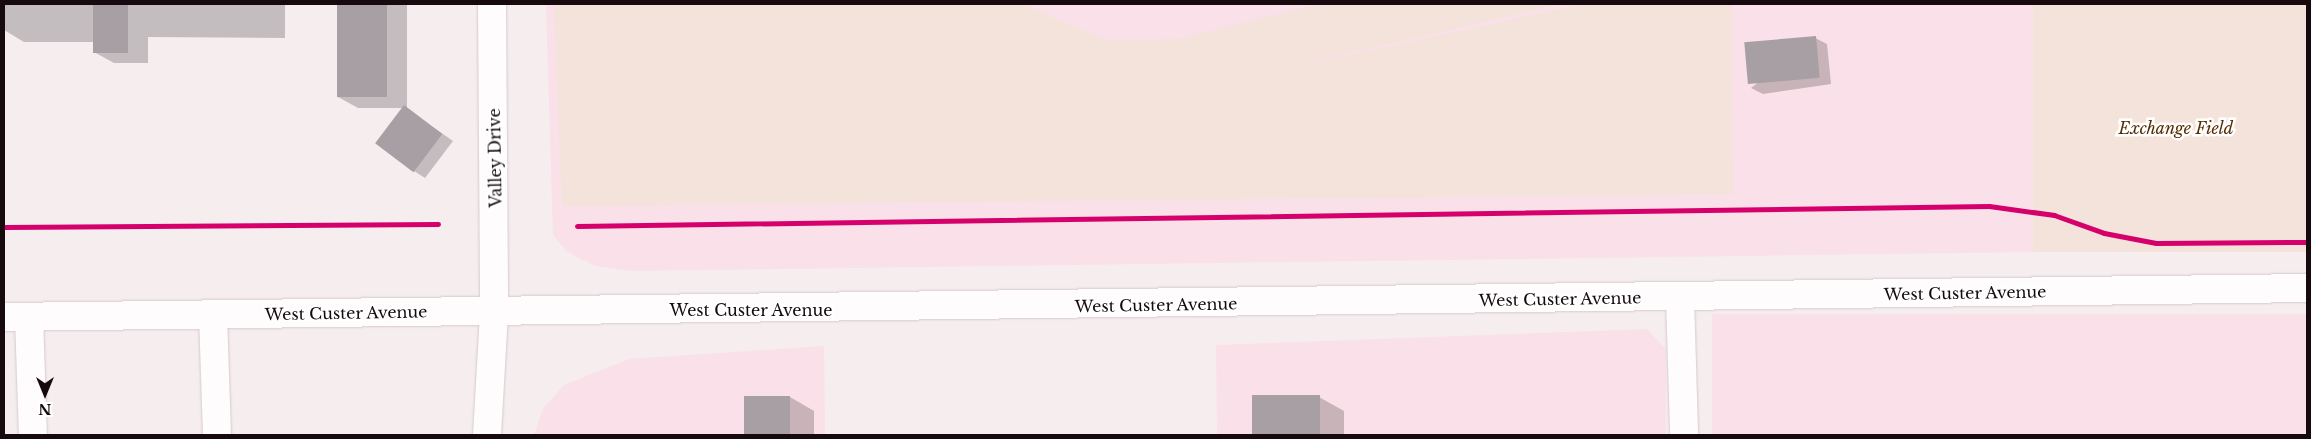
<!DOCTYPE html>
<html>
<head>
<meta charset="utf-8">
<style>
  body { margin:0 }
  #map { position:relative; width:2311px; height:439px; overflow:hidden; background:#f6edef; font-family:"Libre Baskerville",serif }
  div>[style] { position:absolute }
  .built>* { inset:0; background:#fae0e8; transform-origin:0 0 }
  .green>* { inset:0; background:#f3e3db; transform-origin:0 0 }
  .shadow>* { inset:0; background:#0003 }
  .building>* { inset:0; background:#a89fa4; transform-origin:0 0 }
  .roads { filter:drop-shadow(0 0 1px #d5cacd) drop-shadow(0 0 1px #d5cacd) }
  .minor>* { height:28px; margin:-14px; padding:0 14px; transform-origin:14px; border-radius:14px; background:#fefcfd }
  .tertiary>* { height:28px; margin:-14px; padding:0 14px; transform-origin:14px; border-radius:14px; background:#fefcfd }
  .secondary>* { height:28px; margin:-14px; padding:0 14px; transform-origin:14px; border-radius:14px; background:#fefcfd }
  .cycleway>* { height:5px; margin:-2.5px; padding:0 2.5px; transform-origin:2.5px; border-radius:2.5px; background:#d6006c }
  span { translate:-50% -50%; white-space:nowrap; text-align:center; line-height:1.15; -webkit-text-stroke:5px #fff; paint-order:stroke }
  .park-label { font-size:16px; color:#562c01; font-style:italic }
  .street-label { font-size:16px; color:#160a0e }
  .frame { position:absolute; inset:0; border:5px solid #160a0e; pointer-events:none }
  .north { position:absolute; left:20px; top:369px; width:50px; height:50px; -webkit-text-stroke:4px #fff; paint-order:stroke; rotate:180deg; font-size:14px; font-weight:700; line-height:20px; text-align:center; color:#160a0e }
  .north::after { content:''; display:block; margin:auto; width:18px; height:22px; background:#160a0e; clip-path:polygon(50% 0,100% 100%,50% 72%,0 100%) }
</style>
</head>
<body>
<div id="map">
  <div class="built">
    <div style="clip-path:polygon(546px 4px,2033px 4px,2036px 252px,631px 271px,595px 266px,567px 252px,553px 235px)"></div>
    <div style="left:2307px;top:314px;width:121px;height:595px;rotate:90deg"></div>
    <div style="clip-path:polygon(1647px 329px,1666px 349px,1666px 435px,1217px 435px,1216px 345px)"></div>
    <div style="clip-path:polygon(824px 346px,825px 435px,534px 435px,543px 409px,564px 385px,629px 359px)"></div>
  </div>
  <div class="green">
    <div style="clip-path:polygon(554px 4px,1021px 4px,1106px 40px,1179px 39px,1320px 4px,1561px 4px,1239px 79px,1583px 4px,1731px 4px,1733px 194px,562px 206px)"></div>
    <div style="left:2033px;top:4px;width:274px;height:248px"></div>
  </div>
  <div class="shadow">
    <div style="clip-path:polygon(4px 4px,285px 4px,285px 38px,148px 37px,148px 63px,114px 63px,94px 52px,94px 42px,24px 42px,4px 30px)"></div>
    <div style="clip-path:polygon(338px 4px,407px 4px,407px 109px,453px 141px,425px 178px,414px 171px,403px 108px,358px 108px,338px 97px)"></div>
    <div style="clip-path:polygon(1815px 38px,1827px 44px,1831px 84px,1763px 94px,1751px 88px)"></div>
    <div style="clip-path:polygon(745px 397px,790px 397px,814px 411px,814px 435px,745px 435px)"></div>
    <div style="clip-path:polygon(1253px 397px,1319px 397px,1344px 411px,1344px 435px,1253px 435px)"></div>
  </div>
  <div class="building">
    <div style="left:93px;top:4px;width:35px;height:49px"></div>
    <div style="left:337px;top:4px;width:50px;height:93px"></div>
    <div style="left:1816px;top:36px;width:42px;height:72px;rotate:85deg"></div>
    <div style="left:404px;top:105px;width:48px;height:48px;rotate:37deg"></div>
    <div style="left:1252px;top:395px;width:68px;height:40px"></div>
    <div style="left:744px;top:396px;width:46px;height:39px"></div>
  </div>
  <div class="roads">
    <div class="minor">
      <div style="left:1680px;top:297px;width:138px;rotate:88.3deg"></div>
      <div style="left:213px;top:315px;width:120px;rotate:88.1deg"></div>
      <div style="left:29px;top:317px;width:118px;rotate:88.1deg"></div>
    </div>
    <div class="tertiary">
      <div style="left:492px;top:4px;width:308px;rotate:89.6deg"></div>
    </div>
    <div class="secondary">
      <div style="left:4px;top:317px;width:2303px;rotate:-0.72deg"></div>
      <div style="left:487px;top:435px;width:123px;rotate:-86.7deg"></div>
    </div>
  </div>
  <div class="cycleway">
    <div style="left:577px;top:226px;width:1412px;rotate:-0.81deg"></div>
    <div style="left:1989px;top:206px;width:66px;rotate:7.9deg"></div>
    <div style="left:2054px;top:215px;width:53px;rotate:19.8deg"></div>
    <div style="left:2104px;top:233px;width:53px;rotate:10.9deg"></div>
    <div style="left:2156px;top:243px;width:151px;rotate:-0.4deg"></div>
    <div style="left:4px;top:227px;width:434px;rotate:-0.4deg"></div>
  </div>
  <div class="park-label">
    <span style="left:2176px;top:128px">Exchange Field</span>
  </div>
  <div class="street-label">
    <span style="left:495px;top:158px;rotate:-91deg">Valley Drive</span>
    <span style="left:1965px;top:293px;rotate:-1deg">West Custer Avenue</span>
    <span style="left:1560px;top:299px;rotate:-1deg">West Custer Avenue</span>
    <span style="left:1156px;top:305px;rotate:-1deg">West Custer Avenue</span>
    <span style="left:751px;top:310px">West Custer Avenue</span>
    <span style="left:346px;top:313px;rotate:-1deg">West Custer Avenue</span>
  </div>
  <div class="frame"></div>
  <div class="north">N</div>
</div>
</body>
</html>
